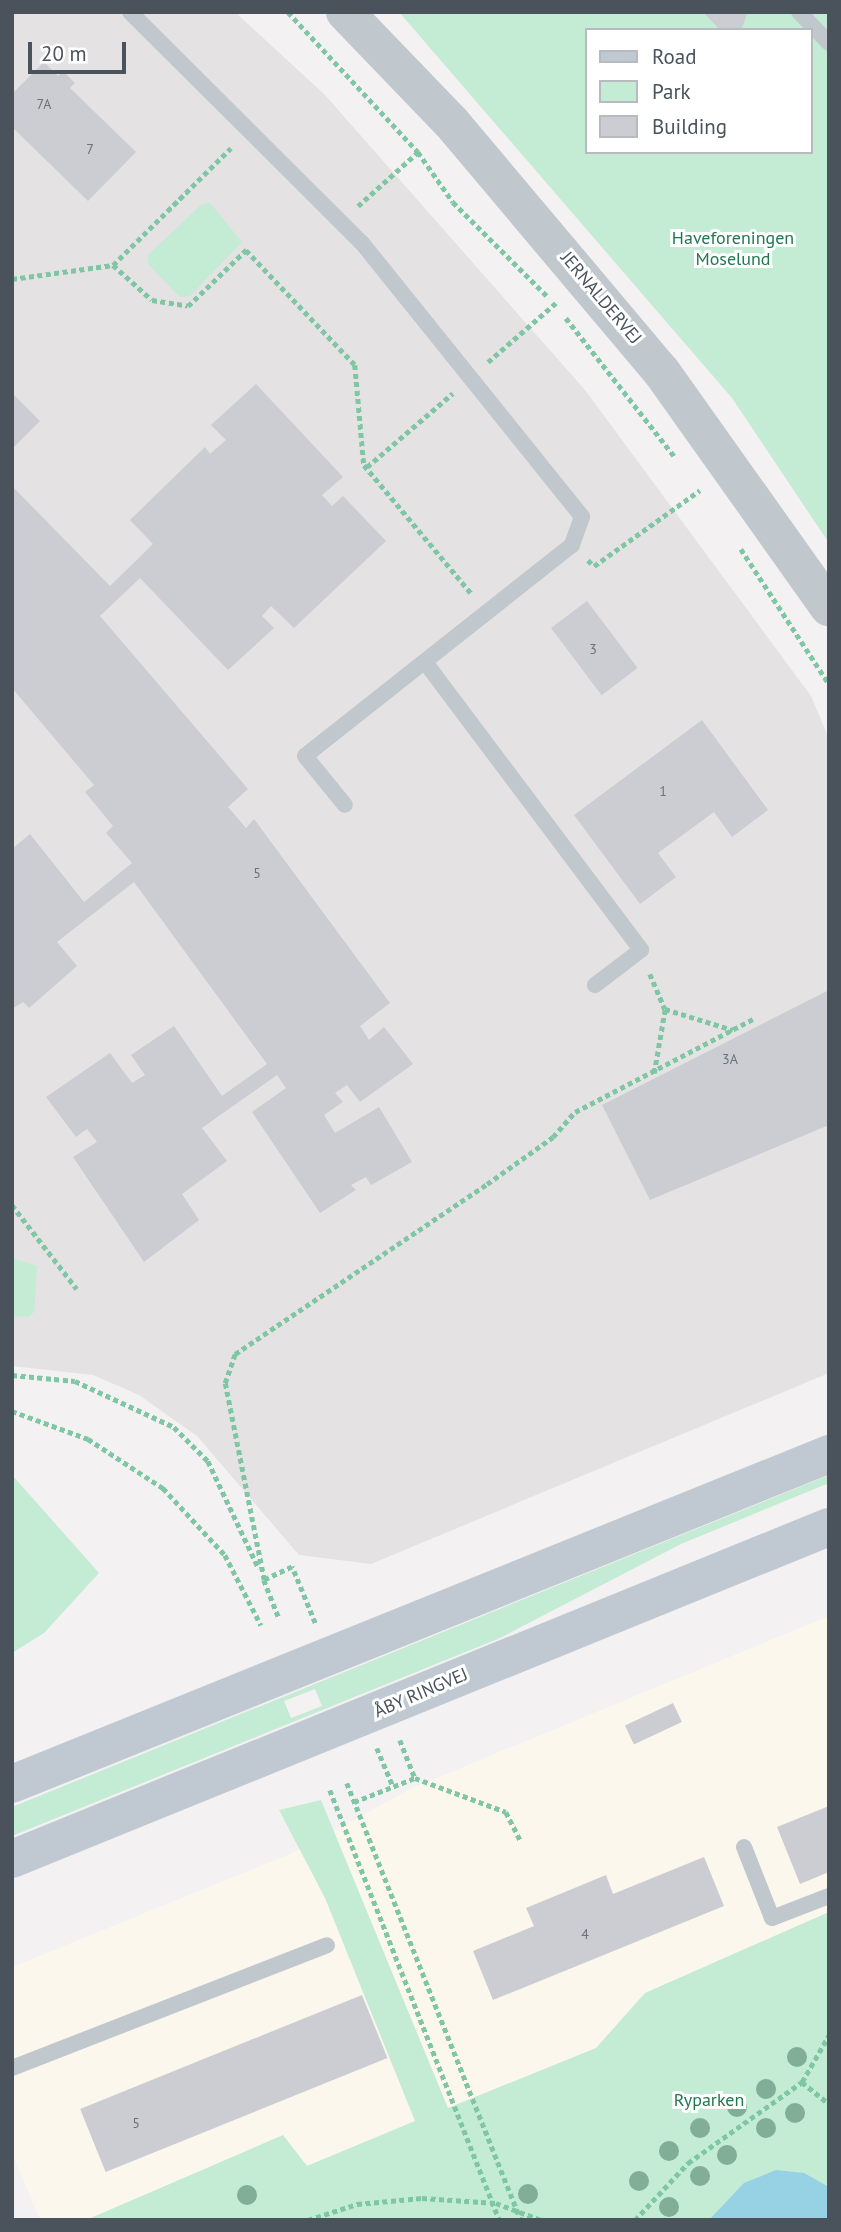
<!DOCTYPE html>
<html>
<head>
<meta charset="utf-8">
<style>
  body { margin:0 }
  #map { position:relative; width:841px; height:2232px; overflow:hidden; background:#f3f1f1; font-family:"PT Sans",sans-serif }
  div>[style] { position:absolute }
  .commercial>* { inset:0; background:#fbf7ed }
  .education>* { inset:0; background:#e4e2e2 }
  .green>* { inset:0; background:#c4ebd4 }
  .water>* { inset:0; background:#96d2e4 }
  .building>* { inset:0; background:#cbcdd2; transform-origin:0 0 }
  .path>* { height:4.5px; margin-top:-2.25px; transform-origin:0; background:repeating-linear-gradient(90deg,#7fc6a4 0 5px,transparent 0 8.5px) }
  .service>* { height:16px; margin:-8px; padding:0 8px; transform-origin:8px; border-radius:8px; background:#c0c8ce }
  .tertiary>* { height:38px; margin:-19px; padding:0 19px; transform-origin:19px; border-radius:19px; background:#c0c8ce }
  .secondary>* { height:38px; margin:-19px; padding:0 19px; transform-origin:19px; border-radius:19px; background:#c0c9d2 }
  .trees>* { width:20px; height:20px; margin:-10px; border-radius:50%; background:#80ae97 }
  span { translate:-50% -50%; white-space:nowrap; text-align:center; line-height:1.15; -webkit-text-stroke:6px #fff; paint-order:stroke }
  .number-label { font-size:14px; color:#6a727a }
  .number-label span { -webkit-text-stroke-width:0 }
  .park-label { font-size:18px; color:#21774e }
  .street-label { font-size:18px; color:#4a535c }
  .frame { position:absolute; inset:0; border:14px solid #4a535c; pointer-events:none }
  .legend { position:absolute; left:585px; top:28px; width:228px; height:126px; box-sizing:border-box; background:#fff; border:2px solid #b7babe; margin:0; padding:9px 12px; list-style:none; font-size:21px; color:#4a535c }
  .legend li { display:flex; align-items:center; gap:14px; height:35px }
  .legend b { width:35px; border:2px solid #b7babe }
  .scale { position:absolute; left:28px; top:42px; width:98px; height:32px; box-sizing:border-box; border:4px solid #4a535c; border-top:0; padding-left:9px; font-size:21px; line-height:24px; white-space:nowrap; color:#4a535c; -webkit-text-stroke:5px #fff; paint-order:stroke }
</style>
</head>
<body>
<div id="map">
  <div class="commercial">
    <div style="clip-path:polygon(829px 1616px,829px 1912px,646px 1993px,596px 2048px,307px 2166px,86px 2220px,40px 2220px,12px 2153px,12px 1967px,297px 1851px,412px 1788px)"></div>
  </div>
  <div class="education">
    <div style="clip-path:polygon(12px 12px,235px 12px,325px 95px,585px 390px,811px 696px,829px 739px,829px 1373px,371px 1564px,299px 1555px,197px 1436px,139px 1395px,93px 1375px,12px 1366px)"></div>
  </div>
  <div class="green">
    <div style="clip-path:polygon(evenodd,399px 12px,829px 12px,829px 543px,732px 398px,399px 12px,587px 30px,811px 30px,811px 152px,587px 152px,587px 30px)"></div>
    <div style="clip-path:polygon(210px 203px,242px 242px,190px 296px,180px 297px,148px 264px,148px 255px,202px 204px)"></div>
    <div style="clip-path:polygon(12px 1258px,37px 1266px,34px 1312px,28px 1317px,12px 1316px)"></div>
    <div style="clip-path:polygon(12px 1475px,99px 1573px,44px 1633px,12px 1653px)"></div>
    <div style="clip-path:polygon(evenodd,829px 1475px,829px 1483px,681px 1544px,500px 1638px,12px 1836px,12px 1807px,829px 1475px,315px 1689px,322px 1706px,291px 1718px,284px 1701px,315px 1689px)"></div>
    <div style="clip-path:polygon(321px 1800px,448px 2108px,596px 2048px,645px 1993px,829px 1912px,829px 2220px,86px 2220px,283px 2135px,307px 2166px,415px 2121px,325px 1898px,279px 1810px)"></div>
  </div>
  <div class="water">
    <div style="clip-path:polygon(776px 2170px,804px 2173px,829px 2187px,829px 2220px,709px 2220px,744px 2183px)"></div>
  </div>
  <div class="building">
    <div style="clip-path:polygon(703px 12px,748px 12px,741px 30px,720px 30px)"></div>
    <div style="clip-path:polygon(44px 62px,58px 76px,63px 71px,75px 83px,70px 88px,136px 152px,88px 201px,12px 127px,12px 94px)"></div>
    <div style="clip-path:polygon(256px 384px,343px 477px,322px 495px,332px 506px,343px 496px,386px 541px,294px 628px,271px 606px,262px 616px,274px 628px,228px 670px,140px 578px,100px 616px,248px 789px,228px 807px,246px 828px,254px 819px,390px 1003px,360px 1026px,369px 1040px,384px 1027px,413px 1064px,360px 1102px,347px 1085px,335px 1093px,343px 1102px,324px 1115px,335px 1133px,379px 1107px,412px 1162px,371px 1185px,366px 1177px,351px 1185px,356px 1190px,320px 1213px,252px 1112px,286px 1088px,277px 1075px,202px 1128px,227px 1161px,182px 1194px,199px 1220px,144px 1262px,73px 1157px,97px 1142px,87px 1129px,76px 1137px,46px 1097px,110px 1053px,132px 1083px,145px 1075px,131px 1055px,174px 1026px,222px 1096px,267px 1064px,134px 882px,57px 942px,77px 966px,29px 1008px,23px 1002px,12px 1009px,12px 849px,30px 834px,84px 902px,132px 863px,106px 833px,113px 826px,85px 792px,94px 785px,12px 688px,12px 486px,110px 586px,153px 544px,130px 520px,205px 447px,210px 454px,226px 440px,211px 425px)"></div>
    <div style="clip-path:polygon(12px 393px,40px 421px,12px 449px)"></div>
    <div style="left:587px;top:601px;width:84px;height:45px;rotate:53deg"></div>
    <div style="clip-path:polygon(702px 720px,768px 810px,732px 837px,714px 812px,658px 853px,676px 877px,640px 904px,574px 815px)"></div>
    <div style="clip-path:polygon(829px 990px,829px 1125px,650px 1200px,602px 1105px)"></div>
    <div style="left:673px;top:1703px;width:21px;height:53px;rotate:65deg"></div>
    <div style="clip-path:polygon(829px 1806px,829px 1872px,800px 1884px,777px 1827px)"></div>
    <div style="clip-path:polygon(704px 1857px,724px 1906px,493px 2000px,473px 1951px,534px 1926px,526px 1908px,606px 1875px,613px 1894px)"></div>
    <div style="left:362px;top:1995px;width:68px;height:304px;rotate:68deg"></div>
  </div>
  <div class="path">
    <div style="left:288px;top:12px;width:191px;rotate:47.1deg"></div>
    <div style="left:418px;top:152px;width:61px;rotate:55deg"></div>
    <div style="left:453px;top:202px;width:136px;rotate:45deg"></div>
    <div style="left:358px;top:206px;width:82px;rotate:-42deg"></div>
    <div style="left:113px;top:265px;width:52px;rotate:41.9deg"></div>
    <div style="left:152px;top:300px;width:36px;rotate:9deg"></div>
    <div style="left:188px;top:306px;width:81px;rotate:-44deg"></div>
    <div style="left:246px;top:250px;width:158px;rotate:46.5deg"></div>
    <div style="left:355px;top:365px;width:100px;rotate:84.9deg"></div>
    <div style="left:364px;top:465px;width:168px;rotate:50.1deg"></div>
    <div style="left:12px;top:279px;width:102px;rotate:-7.9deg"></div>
    <div style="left:113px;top:265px;width:166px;rotate:-44.8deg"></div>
    <div style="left:566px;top:318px;width:177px;rotate:51.9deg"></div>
    <div style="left:488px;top:362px;width:93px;rotate:-41.1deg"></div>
    <div style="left:367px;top:467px;width:113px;rotate:-40.7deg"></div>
    <div style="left:741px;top:549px;width:161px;rotate:56.9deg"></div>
    <div style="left:588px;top:560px;width:8px;rotate:45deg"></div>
    <div style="left:594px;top:566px;width:130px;rotate:-35.6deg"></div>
    <div style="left:650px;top:974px;width:38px;rotate:67deg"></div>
    <div style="left:665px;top:1009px;width:71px;rotate:17.2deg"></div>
    <div style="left:654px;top:1073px;width:65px;rotate:-80.2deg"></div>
    <div style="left:12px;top:1205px;width:106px;rotate:52.3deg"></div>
    <div style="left:12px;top:1375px;width:63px;rotate:5.4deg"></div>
    <div style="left:75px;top:1381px;width:109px;rotate:24.9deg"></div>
    <div style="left:174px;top:1427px;width:48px;rotate:45deg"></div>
    <div style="left:208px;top:1461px;width:119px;rotate:64.7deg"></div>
    <div style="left:12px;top:1411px;width:81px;rotate:20.2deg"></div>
    <div style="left:88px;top:1439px;width:90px;rotate:33.2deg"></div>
    <div style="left:163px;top:1488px;width:91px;rotate:47.2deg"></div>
    <div style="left:225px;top:1555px;width:79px;rotate:62.8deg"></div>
    <div style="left:264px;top:1580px;width:41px;rotate:68.5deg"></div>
    <div style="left:315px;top:1623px;width:61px;rotate:-112.3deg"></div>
    <div style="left:292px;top:1567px;width:31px;rotate:155deg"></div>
    <div style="left:264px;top:1580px;width:201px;rotate:-101.2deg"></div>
    <div style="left:225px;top:1383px;width:31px;rotate:-71deg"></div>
    <div style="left:235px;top:1354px;width:304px;rotate:-34deg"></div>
    <div style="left:487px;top:1184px;width:81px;rotate:-35.5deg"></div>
    <div style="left:553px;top:1137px;width:33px;rotate:-49deg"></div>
    <div style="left:575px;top:1112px;width:201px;rotate:-27.6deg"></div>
    <div style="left:400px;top:1740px;width:41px;rotate:68.5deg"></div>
    <div style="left:415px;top:1778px;width:97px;rotate:20.5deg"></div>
    <div style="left:506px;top:1812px;width:33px;rotate:63deg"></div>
    <div style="left:377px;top:1748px;width:41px;rotate:67.2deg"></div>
    <div style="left:347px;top:1783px;width:470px;rotate:68.3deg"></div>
    <div style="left:330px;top:1790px;width:462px;rotate:68.5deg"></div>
    <div style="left:354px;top:1802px;width:66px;rotate:-21.5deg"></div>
    <div style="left:802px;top:2082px;width:35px;rotate:39deg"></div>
    <div style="left:308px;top:2220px;width:52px;rotate:-18.1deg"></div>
    <div style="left:357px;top:2204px;width:65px;rotate:-5.3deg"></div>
    <div style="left:422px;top:2198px;width:74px;rotate:3.9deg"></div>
    <div style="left:496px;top:2203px;width:48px;rotate:20.7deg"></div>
    <div style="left:635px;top:2220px;width:78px;rotate:-47.1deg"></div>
    <div style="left:688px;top:2163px;width:140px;rotate:-35.4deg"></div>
    <div style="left:802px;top:2082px;width:54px;rotate:-60.1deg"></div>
  </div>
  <div class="service">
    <div style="left:130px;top:12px;width:327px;rotate:44.9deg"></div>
    <div style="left:362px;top:243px;width:351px;rotate:51.2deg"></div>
    <div style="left:582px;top:517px;width:30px;rotate:110deg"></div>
    <div style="left:572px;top:545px;width:340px;rotate:141.7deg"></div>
    <div style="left:305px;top:756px;width:63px;rotate:50.8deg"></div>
    <div style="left:799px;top:12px;width:43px;rotate:45.9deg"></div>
    <div style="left:425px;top:662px;width:360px;rotate:53.1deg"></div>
    <div style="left:641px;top:950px;width:58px;rotate:142.7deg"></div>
    <div style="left:744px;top:1847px;width:76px;rotate:68.5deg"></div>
    <div style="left:772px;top:1918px;width:61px;rotate:-21.1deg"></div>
    <div style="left:12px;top:2068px;width:338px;rotate:-21.3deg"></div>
  </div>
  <div class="tertiary">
    <div style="left:345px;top:12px;width:153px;rotate:46.1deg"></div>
    <div style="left:451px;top:122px;width:326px;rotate:49.9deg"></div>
    <div style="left:661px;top:371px;width:290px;rotate:54.6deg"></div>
  </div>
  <div class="secondary">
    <div style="left:12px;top:1784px;width:881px;rotate:-21.99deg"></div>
    <div style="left:12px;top:1859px;width:882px;rotate:-22.12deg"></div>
  </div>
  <div class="trees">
    <div style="left:797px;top:2057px"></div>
    <div style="left:766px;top:2089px"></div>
    <div style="left:737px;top:2107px"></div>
    <div style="left:795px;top:2113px"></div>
    <div style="left:700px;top:2128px"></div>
    <div style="left:766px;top:2128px"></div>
    <div style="left:669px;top:2151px"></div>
    <div style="left:727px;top:2155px"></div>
    <div style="left:700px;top:2176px"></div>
    <div style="left:639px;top:2181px"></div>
    <div style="left:528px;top:2194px"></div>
    <div style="left:247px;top:2195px"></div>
    <div style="left:669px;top:2207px"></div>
  </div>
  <div class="number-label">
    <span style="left:44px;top:104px">7A</span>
    <span style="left:90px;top:149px">7</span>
    <span style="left:593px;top:649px">3</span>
    <span style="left:663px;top:791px">1</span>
    <span style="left:257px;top:873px">5</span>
    <span style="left:730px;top:1059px">3A</span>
    <span style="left:585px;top:1934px">4</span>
    <span style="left:136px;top:2123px">5</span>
  </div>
  <div class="park-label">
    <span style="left:733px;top:249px">Haveforeningen<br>Moselund</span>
    <span style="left:709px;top:2100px">Ryparken</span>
  </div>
  <div class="street-label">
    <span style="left:601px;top:298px;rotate:50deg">JERNALDERVEJ</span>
    <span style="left:421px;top:1693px;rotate:-23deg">ÅBY RINGVEJ</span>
  </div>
  <div class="frame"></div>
  <ul class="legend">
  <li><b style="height:9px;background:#c0c9d2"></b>Road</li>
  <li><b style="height:19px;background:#c4ebd4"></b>Park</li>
  <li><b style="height:19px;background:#cbcdd2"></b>Building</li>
  </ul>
  <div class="scale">20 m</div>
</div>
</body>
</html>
